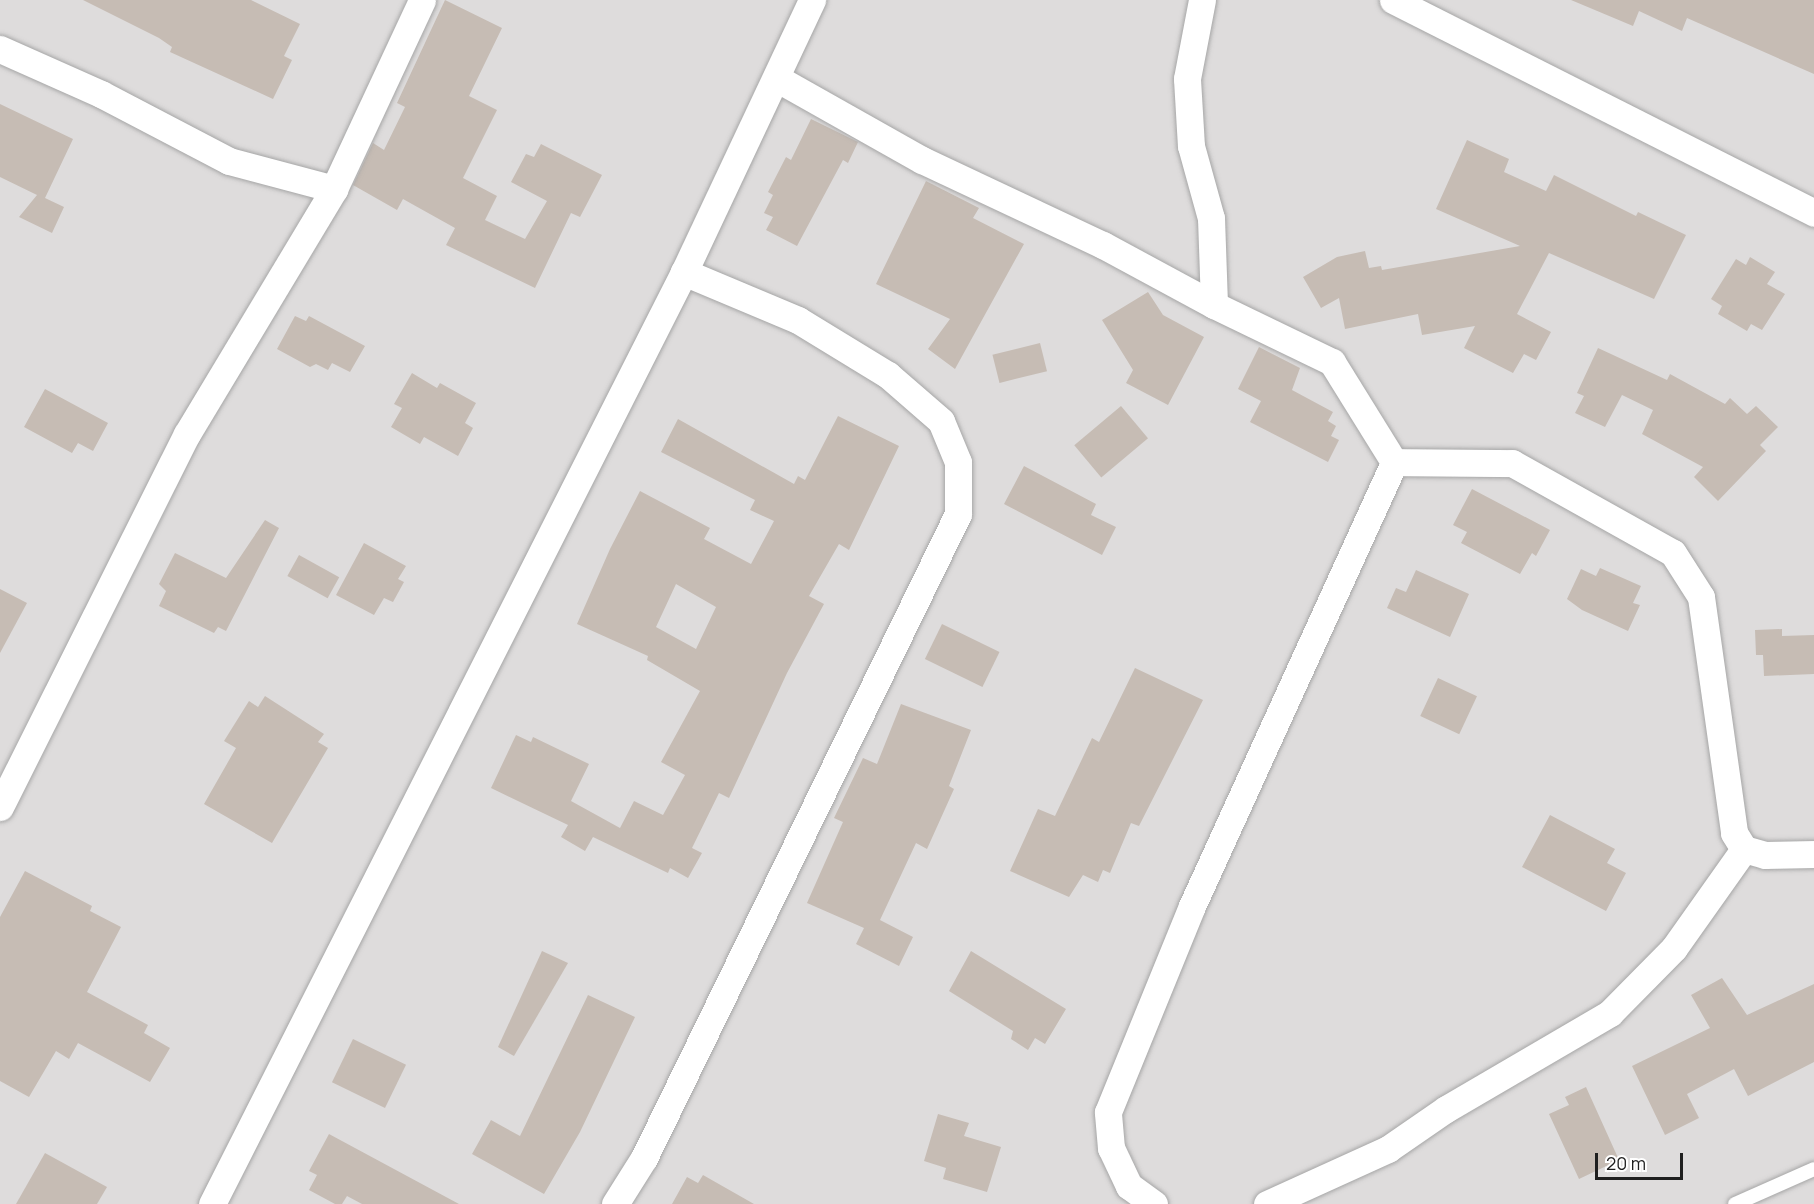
<!DOCTYPE html>
<html>
<head>
<meta charset="utf-8">
<style>
  body { margin:0 }
  #map { position:relative; width:1814px; height:1204px; overflow:hidden; background:#f1ede5; font-family:Manrope,sans-serif }
  div>[style] { position:absolute }
  .residential>* { inset:0; background:#dedcdc; transform-origin:0 0 }
  .building>* { inset:0; background:#c6bcb4; transform-origin:0 0 }
  .roads { filter:drop-shadow(0 0 2px #a6a6a6) drop-shadow(0 0 2px #a6a6a6) }
  .lane>* { height:14px; margin:-7px; padding:0 7px; transform-origin:7px; border-radius:7px; background:#fff }
  .street>* { height:27px; margin:-13.5px; padding:0 13.5px; transform-origin:13.5px; border-radius:13.5px; background:#fff }
  span { translate:-50% -50%; white-space:nowrap; text-align:center; line-height:1.15; -webkit-text-stroke:6px #fff; paint-order:stroke }
  .scale { position:absolute; left:1595px; top:1153px; width:88px; height:27px; box-sizing:border-box; border:3px solid #1f1f1f; border-top:0; padding-left:8px; font-size:18px; line-height:21px; white-space:nowrap; color:#1f1f1f; -webkit-text-stroke:4px #fff; paint-order:stroke }
</style>
</head>
<body>
<div id="map">
  <div class="residential">
    <div style="left:0;top:0;width:1814px;height:1204px"></div>
  </div>
  <div class="building">
    <div style="clip-path:polygon(83px 0,251px 0,300px 24px,284px 56px,292px 60px,273px 99px,170px 52px,172px 47px,159px 38px)"></div>
    <div style="clip-path:polygon(445px 0,502px 28px,469px 96px,497px 110px,463px 178px,497px 196px,485px 220px,525px 239px,547px 201px,511px 182px,526px 154px,534px 157px,541px 144px,602px 175px,580px 217px,571px 213px,535px 288px,446px 245px,455px 228px,403px 199px,397px 210px,353px 185px,373px 143px,384px 150px,405px 107px,397px 103px)"></div>
    <div style="clip-path:polygon(1571px 0,1814px 0,1814px 74px,1687px 18px,1682px 31px,1639px 11px,1633px 26px)"></div>
    <div style="clip-path:polygon(0 104px,73px 139px,45px 198px,64px 207px,52px 233px,19px 217px,37px 195px,0 177px)"></div>
    <div style="clip-path:polygon(811px 119px,858px 142px,848px 163px,843px 160px,797px 246px,766px 230px,773px 217px,764px 213px,773px 195px,768px 192px,786px 157px,791px 160px)"></div>
    <div style="clip-path:polygon(1467px 140px,1509px 159px,1504px 172px,1546px 191px,1554px 175px,1636px 216px,1638px 212px,1686px 235px,1654px 299px,1549px 253px,1517px 314px,1551px 332px,1536px 360px,1524px 354px,1513px 373px,1464px 348px,1475px 326px,1422px 335px,1418px 314px,1345px 329px,1339px 298px,1321px 308px,1303px 277px,1337px 257px,1365px 251px,1369px 268px,1381px 266px,1382px 270px,1520px 246px,1436px 209px)"></div>
    <div style="clip-path:polygon(926px 181px,979px 208px,973px 218px,1024px 244px,955px 369px,928px 349px,950px 319px,876px 284px)"></div>
    <div style="clip-path:polygon(1750px 257px,1775px 272px,1767px 284px,1785px 294px,1762px 330px,1751px 324px,1747px 331px,1718px 314px,1722px 306px,1711px 299px,1736px 259px,1746px 265px)"></div>
    <div style="clip-path:polygon(1148px 292px,1163px 315px,1204px 337px,1168px 405px,1126px 383px,1133px 370px,1102px 320px)"></div>
    <div style="clip-path:polygon(295px 316px,306px 321px,309px 316px,365px 346px,350px 372px,332px 363px,328px 370px,316px 364px,310px 367px,277px 349px)"></div>
    <div style="left:1040px;top:343px;width:29px;height:49px;rotate:76deg"></div>
    <div style="clip-path:polygon(1259px 347px,1300px 368px,1292px 390px,1333px 412px,1328px 421px,1336px 426px,1331px 436px,1339px 440px,1328px 462px,1250px 422px,1261px 401px,1238px 389px)"></div>
    <div style="clip-path:polygon(1598px 348px,1667px 380px,1670px 374px,1725px 404px,1730px 398px,1747px 414px,1756px 406px,1778px 427px,1760px 445px,1766px 451px,1718px 501px,1694px 477px,1703px 467px,1642px 434px,1653px 410px,1622px 395px,1605px 427px,1575px 413px,1584px 396px,1577px 393px)"></div>
    <div style="clip-path:polygon(412px 373px,437px 388px,440px 383px,476px 403px,465px 423px,473px 428px,458px 456px,424px 437px,420px 444px,391px 427px,402px 408px,394px 404px)"></div>
    <div style="clip-path:polygon(45px 389px,108px 423px,93px 451px,78px 443px,72px 453px,24px 427px)"></div>
    <div style="left:1121px;top:406px;width:42px;height:61px;rotate:50deg"></div>
    <div style="clip-path:polygon(evenodd,838px 416px,899px 446px,849px 550px,839px 544px,809px 596px,824px 604px,787px 673px,729px 798px,719px 793px,692px 848px,702px 853px,688px 878px,670px 868px,668px 873px,593px 837px,585px 851px,561px 837px,568px 825px,491px 788px,516px 735px,531px 742px,533px 737px,589px 764px,571px 801px,620px 828px,634px 801px,663px 815px,685px 775px,661px 762px,700px 691px,647px 660px,648px 656px,577px 624px,610px 549px,640px 491px,710px 528px,704px 539px,751px 564px,774px 521px,750px 510px,755px 500px,661px 452px,678px 419px,794px 484px,798px 476px,805px 480px,838px 416px,676px 584px,716px 607px,696px 649px,656px 627px,676px 584px)"></div>
    <div style="clip-path:polygon(1024px 466px,1096px 504px,1091px 515px,1116px 527px,1102px 555px,1004px 504px)"></div>
    <div style="clip-path:polygon(1472px 489px,1550px 530px,1536px 556px,1532px 553px,1520px 574px,1461px 543px,1467px 532px,1453px 525px)"></div>
    <div style="clip-path:polygon(265px 520px,279px 528px,226px 631px,218px 627px,214px 633px,159px 606px,166px 591px,159px 584px,175px 553px,226px 578px)"></div>
    <div style="clip-path:polygon(364px 543px,406px 566px,398px 579px,404px 582px,393px 602px,384px 598px,374px 615px,336px 595px)"></div>
    <div style="left:299px;top:555px;width:46px;height:24px;rotate:29deg"></div>
    <div style="clip-path:polygon(1600px 568px,1641px 586px,1633px 603px,1640px 605px,1628px 631px,1582px 610px,1567px 599px,1581px 569px,1596px 576px)"></div>
    <div style="clip-path:polygon(1416px 570px,1469px 594px,1450px 637px,1387px 608px,1396px 588px,1406px 592px)"></div>
    <div style="clip-path:polygon(0 589px,27px 603px,0 653px)"></div>
    <div style="left:942px;top:624px;width:64px;height:39px;rotate:26deg"></div>
    <div style="clip-path:polygon(1782px 629px,1782px 636px,1814px 635px,1814px 674px,1764px 676px,1763px 655px,1756px 655px,1755px 630px)"></div>
    <div style="clip-path:polygon(1135px 668px,1203px 700px,1139px 826px,1131px 823px,1110px 873px,1103px 870px,1098px 882px,1083px 875px,1069px 897px,1010px 871px,1038px 809px,1055px 816px,1092px 738px,1099px 742px)"></div>
    <div style="left:1438px;top:678px;width:43px;height:42px;rotate:25deg"></div>
    <div style="clip-path:polygon(265px 696px,324px 734px,318px 742px,328px 748px,272px 843px,204px 804px,236px 748px,224px 741px,249px 701px,258px 707px)"></div>
    <div style="clip-path:polygon(901px 704px,971px 730px,949px 786px,954px 789px,927px 849px,916px 843px,880px 920px,913px 937px,899px 966px,856px 944px,864px 928px,807px 903px,843px 822px,834px 818px,863px 758px,877px 764px)"></div>
    <div style="clip-path:polygon(1550px 815px,1615px 849px,1607px 863px,1626px 873px,1606px 911px,1522px 867px)"></div>
    <div style="clip-path:polygon(25px 871px,92px 906px,90px 911px,121px 927px,87px 992px,148px 1025px,144px 1033px,170px 1048px,150px 1082px,78px 1043px,69px 1059px,56px 1051px,29px 1097px,0 1081px,0 917px)"></div>
    <div style="clip-path:polygon(542px 951px,568px 963px,514px 1056px,498px 1047px)"></div>
    <div style="clip-path:polygon(971px 951px,1066px 1009px,1045px 1044px,1035px 1038px,1028px 1050px,1011px 1039px,1013px 1031px,949px 991px)"></div>
    <div style="clip-path:polygon(1722px 978px,1747px 1015px,1814px 984px,1814px 1062px,1748px 1096px,1734px 1069px,1687px 1094px,1699px 1118px,1665px 1135px,1632px 1066px,1710px 1028px,1691px 995px)"></div>
    <div style="clip-path:polygon(588px 995px,635px 1017px,580px 1132px,544px 1194px,472px 1154px,491px 1120px,520px 1136px)"></div>
    <div style="left:353px;top:1039px;width:59px;height:48px;rotate:26deg"></div>
    <div style="clip-path:polygon(1586px 1087px,1619px 1160px,1579px 1179px,1549px 1114px,1569px 1105px,1565px 1097px)"></div>
    <div style="clip-path:polygon(938px 1114px,969px 1123px,964px 1136px,1001px 1147px,987px 1192px,943px 1179px,946px 1168px,924px 1161px)"></div>
    <div style="clip-path:polygon(329px 1134px,459px 1204px,362px 1204px,347px 1196px,342px 1204px,335px 1204px,309px 1190px,317px 1175px,309px 1171px)"></div>
    <div style="clip-path:polygon(45px 1153px,107px 1187px,97px 1204px,16px 1204px)"></div>
    <div style="clip-path:polygon(703px 1175px,754px 1204px,672px 1204px,687px 1177px,698px 1183px)"></div>
  </div>
  <div class="roads">
    <div class="lane">
      <div style="left:1735px;top:1204px;width:86px;rotate:-23.9deg"></div>
    </div>
    <div class="street">
      <div style="left:1202px;top:0;width:80px;rotate:100.8deg"></div>
      <div style="left:1187px;top:79px;width:67px;rotate:86.6deg"></div>
      <div style="left:1191px;top:146px;width:75px;rotate:74.5deg"></div>
      <div style="left:1211px;top:218px;width:87px;rotate:88deg"></div>
      <div style="left:1393px;top:0;width:472px;rotate:26.8deg"></div>
      <div style="left:0;top:49px;width:111px;rotate:24deg"></div>
      <div style="left:101px;top:94px;width:144px;rotate:27.6deg"></div>
      <div style="left:229px;top:161px;width:109px;rotate:14.9deg"></div>
      <div style="left:778px;top:79px;width:165px;rotate:29.4deg"></div>
      <div style="left:922px;top:160px;width:200px;rotate:25.2deg"></div>
      <div style="left:1103px;top:245px;width:126px;rotate:28.4deg"></div>
      <div style="left:1214px;top:305px;width:131px;rotate:25.8deg"></div>
      <div style="left:1332px;top:362px;width:118px;rotate:58.2deg"></div>
      <div style="left:1394px;top:462px;width:118px;rotate:0.5deg"></div>
      <div style="left:1512px;top:463px;width:184px;rotate:29.2deg"></div>
      <div style="left:1673px;top:553px;width:52px;rotate:57.5deg"></div>
      <div style="left:1701px;top:597px;width:238px;rotate:82deg"></div>
      <div style="left:1734px;top:833px;width:19px;rotate:58deg"></div>
      <div style="left:1744px;top:849px;width:22px;rotate:16deg"></div>
      <div style="left:1765px;top:855px;width:49px;rotate:-1.2deg"></div>
      <div style="left:0;top:807px;width:417px;rotate:-63.4deg"></div>
      <div style="left:187px;top:434px;width:286px;rotate:-59deg"></div>
      <div style="left:334px;top:189px;width:208px;rotate:-65deg"></div>
      <div style="left:212px;top:1204px;width:1045px;rotate:-63.14deg"></div>
      <div style="left:684px;top:272px;width:301px;rotate:-64.8deg"></div>
      <div style="left:615px;top:1204px;width:54px;rotate:-57.8deg"></div>
      <div style="left:644px;top:1158px;width:716px;rotate:-64.01deg"></div>
      <div style="left:958px;top:514px;width:52px;rotate:-90deg"></div>
      <div style="left:958px;top:462px;width:44px;rotate:-112.5deg"></div>
      <div style="left:941px;top:421px;width:70px;rotate:-139deg"></div>
      <div style="left:888px;top:375px;width:105px;rotate:-148.6deg"></div>
      <div style="left:798px;top:320px;width:124px;rotate:-157.2deg"></div>
      <div style="left:1154px;top:1204px;width:31px;rotate:-144deg"></div>
      <div style="left:1129px;top:1186px;width:42px;rotate:-115.3deg"></div>
      <div style="left:1111px;top:1148px;width:36px;rotate:-95deg"></div>
      <div style="left:1108px;top:1112px;width:222px;rotate:-67.8deg"></div>
      <div style="left:1192px;top:906px;width:488px;rotate:-65.5deg"></div>
      <div style="left:1267px;top:1204px;width:133px;rotate:-24.4deg"></div>
      <div style="left:1388px;top:1149px;width:70px;rotate:-34.6deg"></div>
      <div style="left:1446px;top:1109px;width:190px;rotate:-30.3deg"></div>
      <div style="left:1610px;top:1013px;width:91px;rotate:-45.4deg"></div>
      <div style="left:1674px;top:948px;width:121px;rotate:-54.7deg"></div>
    </div>
  </div>
  <div class="scale">20 m</div>
</div>
</body>
</html>
